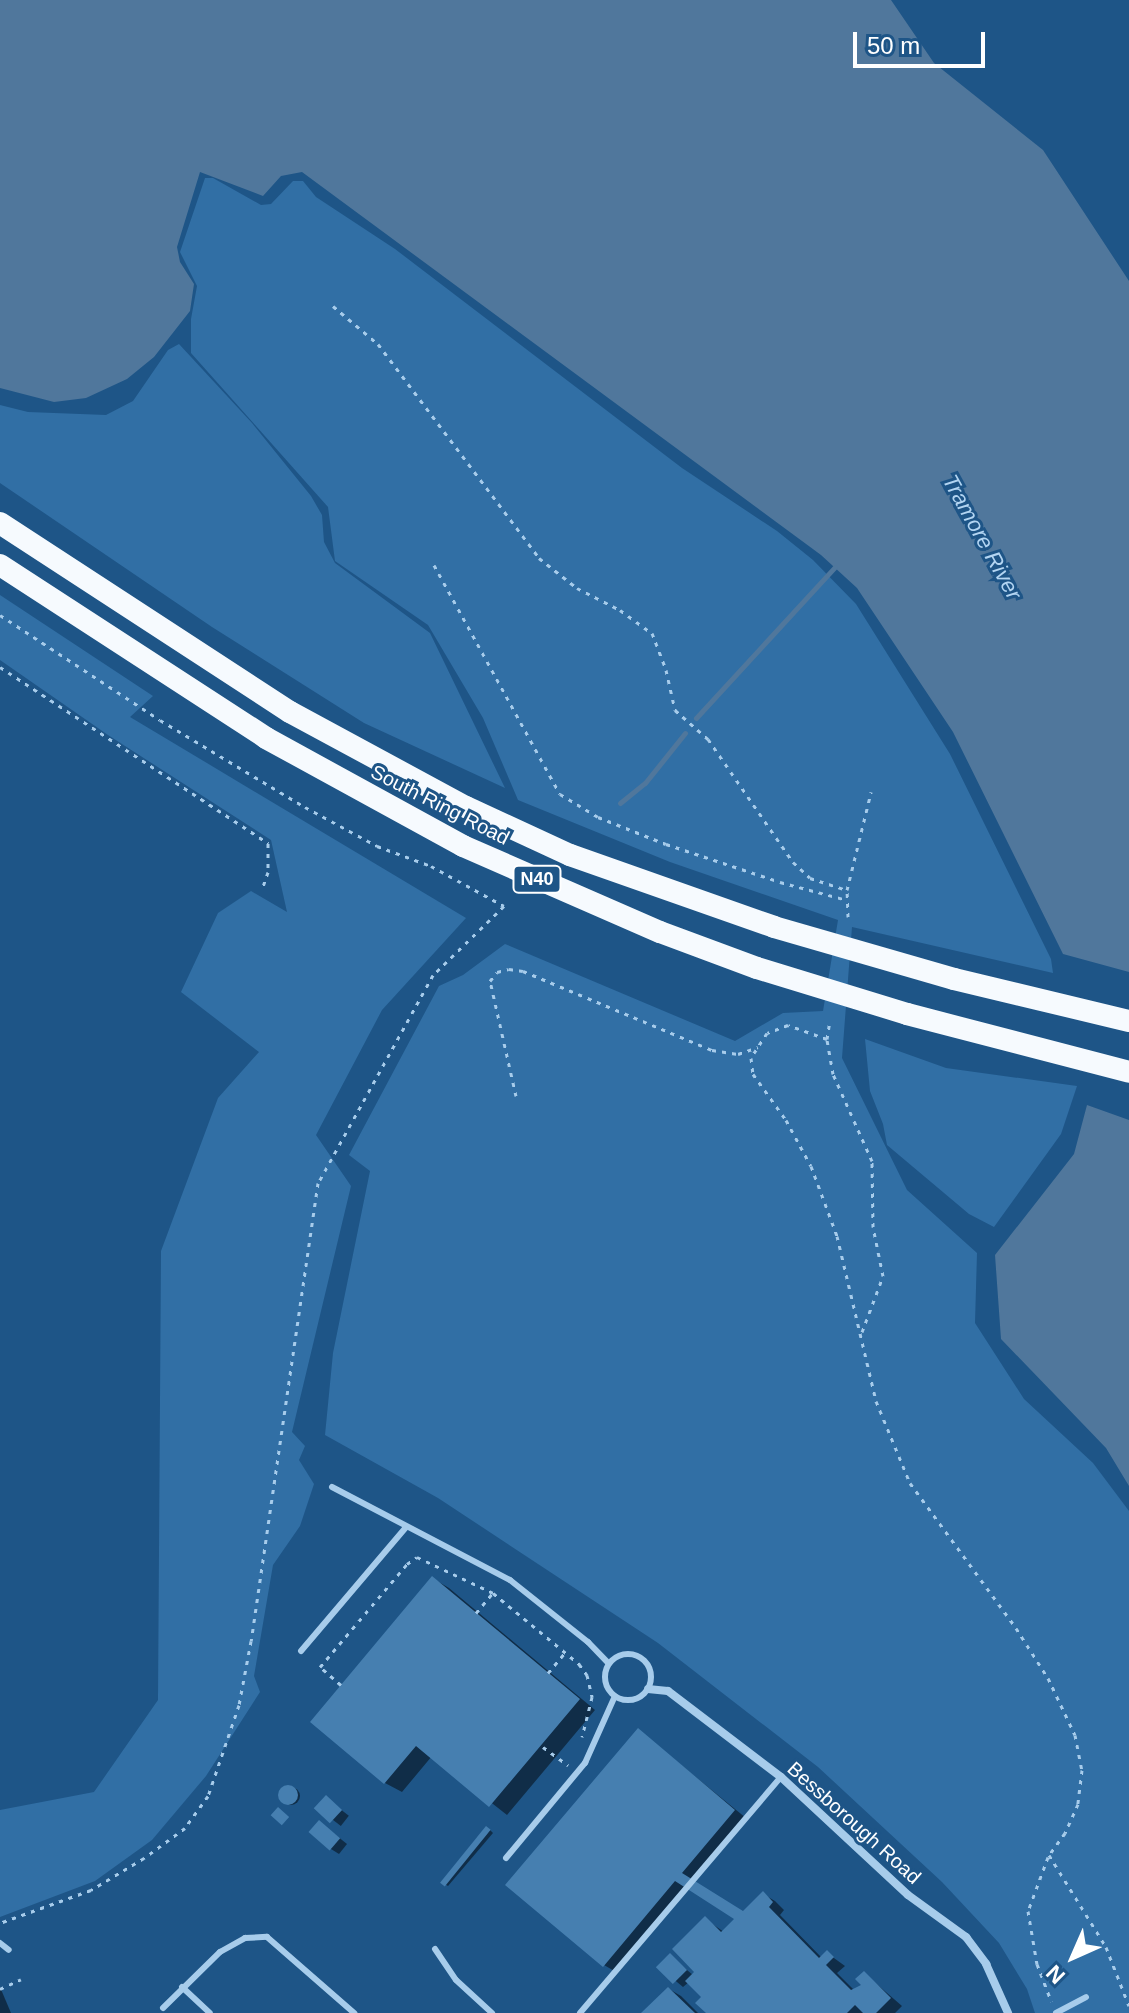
<!DOCTYPE html>
<html>
<head>
<meta charset="utf-8">
<style>
  body { margin:0 }
  #map { position:relative; width:1129px; height:2013px; overflow:hidden; background:#1e5587; font-family:Helvetica,sans-serif }
  div>[style] { position:absolute }
  .green>* { inset:0; background:#316fa5 }
  .water>* { inset:0; background:#50779c }
  .shadow>* { inset:0; background:#0007; transform-origin:0 0 }
  .round { border-radius:50% }
  .stream>* { height:5px; margin:-2.5px; padding:0 2.5px; transform-origin:2.5px; border-radius:2.5px; background:#50779c }
  .building>* { inset:0; background:#467fb0; transform-origin:0 0 }
  .path>* { height:3px; margin-top:-1.5px; transform-origin:0; background:repeating-linear-gradient(90deg,#a7cceb 0 4px,transparent 0 10px) }
  .service>* { height:6px; margin:-3px; padding:0 3px; transform-origin:3px; border-radius:3px; background:#a7cceb }
  .service>.ring { margin:-3px; padding:0; box-sizing:content-box; background:none; border:6px solid #a7cceb; border-radius:50% }
  .minor>* { height:8px; margin:-4px; padding:0 4px; transform-origin:4px; border-radius:4px; background:#a7cceb }
  .trunk>* { height:22px; margin:-11px; padding:0 11px; transform-origin:11px; border-radius:11px; background:#f6fafe }
  span { translate:-50% -50%; white-space:nowrap; text-align:center; line-height:1.15; -webkit-text-stroke:6px #1e5587; paint-order:stroke }
  .shield-label span { padding:2px 6px; background:#1e5587; border:2px solid; border-radius:6px; -webkit-text-stroke-width:0 }
  .shield-label { font-size:18px; color:#fff; font-weight:700 }
  .street-label { font-size:20px; color:#fff }
  .water-label { font-size:22px; color:#b3d5f2; font-style:italic }
  .north { position:absolute; left:1033px; top:1917px; width:80px; height:80px; -webkit-text-stroke:6px #1e5587; paint-order:stroke; rotate:225deg; font-size:22px; font-weight:700; line-height:32px; text-align:center; color:#fff }
  .north::after { content:''; display:block; margin:auto; width:28px; height:36px; background:#fff; clip-path:polygon(50% 0,100% 100%,50% 72%,0 100%) }
  .scale { position:absolute; left:853px; top:32px; width:132px; height:36px; box-sizing:border-box; border:4px solid #fff; border-top:0; padding-left:10px; font-size:24px; line-height:28px; white-space:nowrap; color:#fff; -webkit-text-stroke:6px #1e5587; paint-order:stroke }
</style>
</head>
<body>
<div id="map">
  <div class="green">
    <div style="clip-path:polygon(205px 178px,213px 178px,261px 205px,271px 204px,293px 181px,303px 181px,316px 197px,395px 249px,682px 468px,777px 531px,813px 560px,856px 604px,950px 754px,1051px 959px,1053px 973px,852px 927px,842px 1058px,907px 1190px,977px 1253px,975px 1323px,1024px 1399px,1093px 1463px,1129px 1511px,1129px 2013px,1035px 2013px,1027px 1989px,999px 1943px,942px 1882px,818px 1767px,658px 1643px,438px 1498px,325px 1435px,333px 1353px,370px 1171px,349px 1155px,439px 986px,463px 975px,505px 944px,735px 1041px,783px 1013px,823px 1011px,838px 920px,670px 862px,518px 800px,483px 718px,428px 625px,335px 561px,328px 507px,191px 353px,191px 319px,197px 286px,180px 252px)"></div>
    <div style="clip-path:polygon(179px 344px,252px 423px,311px 496px,322px 515px,324px 542px,335px 563px,430px 633px,505px 788px,364px 723px,212px 627px,0 483px,0 405px,28px 412px,106px 415px,133px 401px,168px 350px)"></div>
    <div style="clip-path:polygon(0 595px,153px 696px,130px 717px,466px 918px,382px 1010px,316px 1135px,351px 1186px,292px 1432px,305px 1446px,299px 1460px,314px 1484px,300px 1526px,273px 1565px,254px 1676px,260px 1692px,206px 1776px,152px 1840px,95px 1881px,0 1917px,0 1810px,94px 1792px,158px 1700px,161px 1251px,218px 1098px,259px 1052px,181px 992px,218px 913px,251px 891px,287px 912px,271px 840px,108px 735px,0 660px)"></div>
    <div style="clip-path:polygon(865px 1039px,946px 1068px,1077px 1086px,1061px 1134px,994px 1227px,969px 1214px,887px 1145px,883px 1124px,870px 1091px)"></div>
  </div>
  <div class="water">
    <div style="clip-path:polygon(0 0,891px 0,934px 63px,1043px 150px,1129px 281px,1129px 972px,1063px 954px,953px 732px,857px 588px,821px 555px,302px 172px,281px 176px,263px 196px,200px 172px,177px 247px,180px 262px,194px 284px,190px 311px,154px 357px,127px 379px,86px 398px,54px 402px,0 388px)"></div>
    <div style="clip-path:polygon(1087px 1105px,1129px 1120px,1129px 1486px,1106px 1448px,1001px 1339px,995px 1255px,1074px 1154px)"></div>
  </div>
  <div class="shadow">
    <div style="clip-path:polygon(432px 1578px,449px 1588px,595px 1710px,507px 1815px,432px 1756px,402px 1792px,385px 1783px)"></div>
    <div style="clip-path:polygon(638px 1730px,746px 1818px,693px 1881px,743px 1913px,763px 1894px,775px 1901px,784px 1910px,780px 1915px,822px 1958px,827px 1953px,845px 1966px,837px 1973px,854px 1990px,864px 1985px,864px 1973px,902px 2006px,895px 2013px,708px 2013px,704px 1997px,689px 1982px,683px 1987px,659px 1967px,670px 1956px,693px 1975px,697px 1972px,705px 1919px,724px 1932px,738px 1919px,688px 1887px,616px 1972px,604px 1965px)"></div>
    <div class="round" style="left:282px;top:1787px;width:18px;height:18px"></div>
    <div style="left:326px;top:1798px;width:29px;height:13px;rotate:38deg"></div>
    <div style="clip-path:polygon(327px 1828px,347px 1844px,339px 1854px,331px 1849px)"></div>
    <div style="clip-path:polygon(490px 1830px,493px 1833px,448px 1886px,445px 1884px)"></div>
    <div style="clip-path:polygon(0 1987px,11px 2013px,0 2013px)"></div>
    <div style="clip-path:polygon(669px 1989px,681px 1996px,698px 2013px,644px 2013px)"></div>
  </div>
  <div class="stream">
    <div style="left:696px;top:718px;width:205px;rotate:-47.4deg"></div>
    <div style="left:620px;top:803px;width:32px;rotate:-39deg"></div>
    <div style="left:645px;top:783px;width:64px;rotate:-51.3deg"></div>
  </div>
  <div class="building">
    <div style="clip-path:polygon(432px 1576px,580px 1699px,489px 1807px,416px 1746px,384px 1784px,310px 1722px)"></div>
    <div style="clip-path:polygon(638px 1728px,735px 1810px,682px 1873px,743px 1911px,763px 1891px,773px 1902px,769px 1907px,819px 1958px,827px 1950px,834px 1957px,826px 1965px,851px 1990px,861px 1985px,855px 1979px,864px 1971px,891px 1998px,876px 2013px,863px 2013px,855px 2005px,847px 2013px,706px 2013px,695px 2003px,701px 1997px,685px 1981px,694px 1972px,672px 1949px,705px 1916px,721px 1932px,734px 1919px,675px 1881px,603px 1967px,505px 1885px)"></div>
    <div class="round" style="left:278px;top:1785px;width:20px;height:20px"></div>
    <div style="left:326px;top:1795px;width:22px;height:18px;rotate:43deg"></div>
    <div style="left:278px;top:1807px;width:15px;height:11px;rotate:42deg"></div>
    <div style="left:319px;top:1820px;width:28px;height:16px;rotate:41deg"></div>
    <div style="left:486px;top:1826px;width:6px;height:73px;rotate:39deg"></div>
    <div style="left:670px;top:1953px;width:24px;height:20px;rotate:45deg"></div>
    <div style="clip-path:polygon(668px 1987px,695px 2013px,641px 2013px)"></div>
  </div>
  <div class="path">
    <div style="left:333px;top:306px;width:59px;rotate:40.2deg"></div>
    <div style="left:378px;top:344px;width:268px;rotate:53deg"></div>
    <div style="left:539px;top:558px;width:48px;rotate:38.3deg"></div>
    <div style="left:577px;top:588px;width:48px;rotate:27.1deg"></div>
    <div style="left:620px;top:610px;width:39px;rotate:36deg"></div>
    <div style="left:652px;top:633px;width:40px;rotate:69deg"></div>
    <div style="left:666px;top:670px;width:41px;rotate:77.3deg"></div>
    <div style="left:675px;top:710px;width:44px;rotate:41.3deg"></div>
    <div style="left:708px;top:739px;width:150px;rotate:55.4deg"></div>
    <div style="left:793px;top:862px;width:23px;rotate:43deg"></div>
    <div style="left:810px;top:878px;width:39px;rotate:18deg"></div>
    <div style="left:434px;top:565px;width:261px;rotate:61.2deg"></div>
    <div style="left:560px;top:794px;width:44px;rotate:31.2deg"></div>
    <div style="left:598px;top:817px;width:73px;rotate:21.7deg"></div>
    <div style="left:666px;top:844px;width:120px;rotate:18.4deg"></div>
    <div style="left:780px;top:882px;width:69px;rotate:15deg"></div>
    <div style="left:0;top:615px;width:191px;rotate:33.3deg"></div>
    <div style="left:160px;top:720px;width:169px;rotate:31deg"></div>
    <div style="left:305px;top:807px;width:82px;rotate:28.4deg"></div>
    <div style="left:377px;top:846px;width:58px;rotate:20.3deg"></div>
    <div style="left:431px;top:866px;width:83px;rotate:28.7deg"></div>
    <div style="left:504px;top:906px;width:99px;rotate:135.8deg"></div>
    <div style="left:433px;top:975px;width:238px;rotate:118.9deg"></div>
    <div style="left:318px;top:1183px;width:463px;rotate:98.3deg"></div>
    <div style="left:251px;top:1641px;width:65px;rotate:100.6deg"></div>
    <div style="left:239px;top:1705px;width:96px;rotate:108.8deg"></div>
    <div style="left:208px;top:1796px;width:39px;rotate:126deg"></div>
    <div style="left:185px;top:1828px;width:51px;rotate:143.8deg"></div>
    <div style="left:144px;top:1858px;width:62px;rotate:148.9deg"></div>
    <div style="left:91px;top:1890px;width:97px;rotate:160.1deg"></div>
    <div style="left:0;top:667px;width:321px;rotate:33.3deg"></div>
    <div style="left:268px;top:843px;width:29px;rotate:90deg"></div>
    <div style="left:268px;top:872px;width:18px;rotate:109deg"></div>
    <div style="left:848px;top:917px;width:27px;rotate:-92deg"></div>
    <div style="left:847px;top:890px;width:101px;rotate:-76.2deg"></div>
    <div style="left:827px;top:1039px;width:19px;rotate:-81deg"></div>
    <div style="left:516px;top:1096px;width:118px;rotate:-102.7deg"></div>
    <div style="left:490px;top:981px;width:11px;rotate:-52deg"></div>
    <div style="left:497px;top:972px;width:12px;rotate:-14deg"></div>
    <div style="left:509px;top:969px;width:14px;rotate:8deg"></div>
    <div style="left:523px;top:971px;width:205px;rotate:22.7deg"></div>
    <div style="left:712px;top:1050px;width:26px;rotate:9deg"></div>
    <div style="left:738px;top:1054px;width:21px;rotate:-19deg"></div>
    <div style="left:862px;top:1332px;width:60px;rotate:-69.4deg"></div>
    <div style="left:883px;top:1276px;width:50px;rotate:-101.5deg"></div>
    <div style="left:873px;top:1227px;width:66px;rotate:-90.9deg"></div>
    <div style="left:872px;top:1161px;width:95px;rotate:-114.1deg"></div>
    <div style="left:833px;top:1074px;width:36px;rotate:-100deg"></div>
    <div style="left:827px;top:1039px;width:41px;rotate:-160.3deg"></div>
    <div style="left:788px;top:1025px;width:22px;rotate:159deg"></div>
    <div style="left:767px;top:1033px;width:30px;rotate:123deg"></div>
    <div style="left:751px;top:1058px;width:16px;rotate:83deg"></div>
    <div style="left:753px;top:1074px;width:57px;rotate:54.3deg"></div>
    <div style="left:786px;top:1120px;width:52px;rotate:61.5deg"></div>
    <div style="left:811px;top:1166px;width:75px;rotate:69.6deg"></div>
    <div style="left:837px;top:1236px;width:170px;rotate:76.7deg"></div>
    <div style="left:876px;top:1401px;width:89px;rotate:67.5deg"></div>
    <div style="left:910px;top:1483px;width:180px;rotate:53.8deg"></div>
    <div style="left:1016px;top:1628px;width:59px;rotate:57.4deg"></div>
    <div style="left:1048px;top:1678px;width:63px;rotate:64.7deg"></div>
    <div style="left:1075px;top:1735px;width:36px;rotate:79deg"></div>
    <div style="left:1082px;top:1770px;width:34px;rotate:97deg"></div>
    <div style="left:1078px;top:1804px;width:32px;rotate:114deg"></div>
    <div style="left:1065px;top:1833px;width:27px;rotate:126deg"></div>
    <div style="left:1049px;top:1855px;width:108px;rotate:58.2deg"></div>
    <div style="left:1106px;top:1947px;width:63px;rotate:68.7deg"></div>
    <div style="left:476px;top:1613px;width:26px;rotate:-50deg"></div>
    <div style="left:548px;top:1673px;width:26px;rotate:-50deg"></div>
    <div style="left:341px;top:1685px;width:28px;rotate:-139deg"></div>
    <div style="left:320px;top:1667px;width:135px;rotate:-49.8deg"></div>
    <div style="left:407px;top:1564px;width:12px;rotate:-35deg"></div>
    <div style="left:417px;top:1557px;width:84px;rotate:25.3deg"></div>
    <div style="left:493px;top:1593px;width:112px;rotate:39.5deg"></div>
    <div style="left:579px;top:1664px;width:14px;rotate:54deg"></div>
    <div style="left:587px;top:1675px;width:23px;rotate:77deg"></div>
    <div style="left:592px;top:1697px;width:41px;rotate:104deg"></div>
    <div style="left:543px;top:1747px;width:31px;rotate:36deg"></div>
    <div style="left:1048px;top:1857px;width:58px;rotate:110.3deg"></div>
    <div style="left:1028px;top:1911px;width:54px;rotate:80.4deg"></div>
    <div style="left:1037px;top:1964px;width:40px;rotate:69deg"></div>
    <div style="left:0;top:1989px;width:23px;rotate:-25deg"></div>
  </div>
  <div class="service">
    <div style="left:332px;top:1487px;width:201px;rotate:27.6deg"></div>
    <div style="left:510px;top:1580px;width:100px;rotate:38.5deg"></div>
    <div style="left:588px;top:1642px;width:30px;rotate:46deg"></div>
    <div style="left:301px;top:1651px;width:162px;rotate:-49.7deg"></div>
    <div class="ring" style="left:605px;top:1654px;width:40px;height:40px"></div>
    <div style="left:506px;top:1858px;width:124px;rotate:-50.3deg"></div>
    <div style="left:585px;top:1763px;width:73px;rotate:-65.9deg"></div>
    <div style="left:0;top:1943px;width:11px;rotate:38deg"></div>
    <div style="left:435px;top:1949px;width:37px;rotate:56deg"></div>
    <div style="left:456px;top:1980px;width:49px;rotate:42.5deg"></div>
    <div style="left:182px;top:1987px;width:38px;rotate:43deg"></div>
    <div style="left:163px;top:2008px;width:80px;rotate:-44.5deg"></div>
    <div style="left:220px;top:1952px;width:29px;rotate:-29deg"></div>
    <div style="left:245px;top:1938px;width:22px;rotate:-3deg"></div>
    <div style="left:267px;top:1937px;width:116px;rotate:41.1deg"></div>
    <div style="left:580px;top:2013px;width:310px;rotate:-49.6deg"></div>
    <div style="left:1056px;top:2013px;width:34px;rotate:-28deg"></div>
  </div>
  <div class="minor">
    <div style="left:648px;top:1689px;width:20px;rotate:6deg"></div>
    <div style="left:668px;top:1691px;width:142px;rotate:37.3deg"></div>
    <div style="left:781px;top:1777px;width:173px;rotate:42.9deg"></div>
    <div style="left:908px;top:1895px;width:72px;rotate:35.9deg"></div>
    <div style="left:966px;top:1937px;width:34px;rotate:53deg"></div>
    <div style="left:986px;top:1964px;width:54px;rotate:65.8deg"></div>
  </div>
  <div class="trunk">
    <div style="left:0;top:523px;width:346px;rotate:33.1deg"></div>
    <div style="left:290px;top:712px;width:200px;rotate:28.4deg"></div>
    <div style="left:466px;top:807px;width:115px;rotate:24.8deg"></div>
    <div style="left:570px;top:855px;width:216px;rotate:19.4deg"></div>
    <div style="left:774px;top:927px;width:187px;rotate:16.1deg"></div>
    <div style="left:954px;top:979px;width:180px;rotate:13.5deg"></div>
    <div style="left:0;top:565px;width:317px;rotate:33deg"></div>
    <div style="left:266px;top:738px;width:225px;rotate:28.7deg"></div>
    <div style="left:463px;top:846px;width:215px;rotate:23.6deg"></div>
    <div style="left:660px;top:932px;width:103px;rotate:20.4deg"></div>
    <div style="left:757px;top:968px;width:157px;rotate:17deg"></div>
    <div style="left:907px;top:1014px;width:229px;rotate:14.6deg"></div>
  </div>
  <div class="shield-label">
    <span style="left:537px;top:879px">N40</span>
  </div>
  <div class="street-label">
    <span style="left:440px;top:805px;rotate:27deg">South Ring Road</span>
    <span style="left:854px;top:1823px;rotate:42deg">Bessborough Road</span>
  </div>
  <div class="water-label">
    <span style="left:982px;top:537px;rotate:61deg">Tramore River</span>
  </div>
  <div class="north">N</div>
  <div class="scale">50 m</div>
</div>
</body>
</html>
